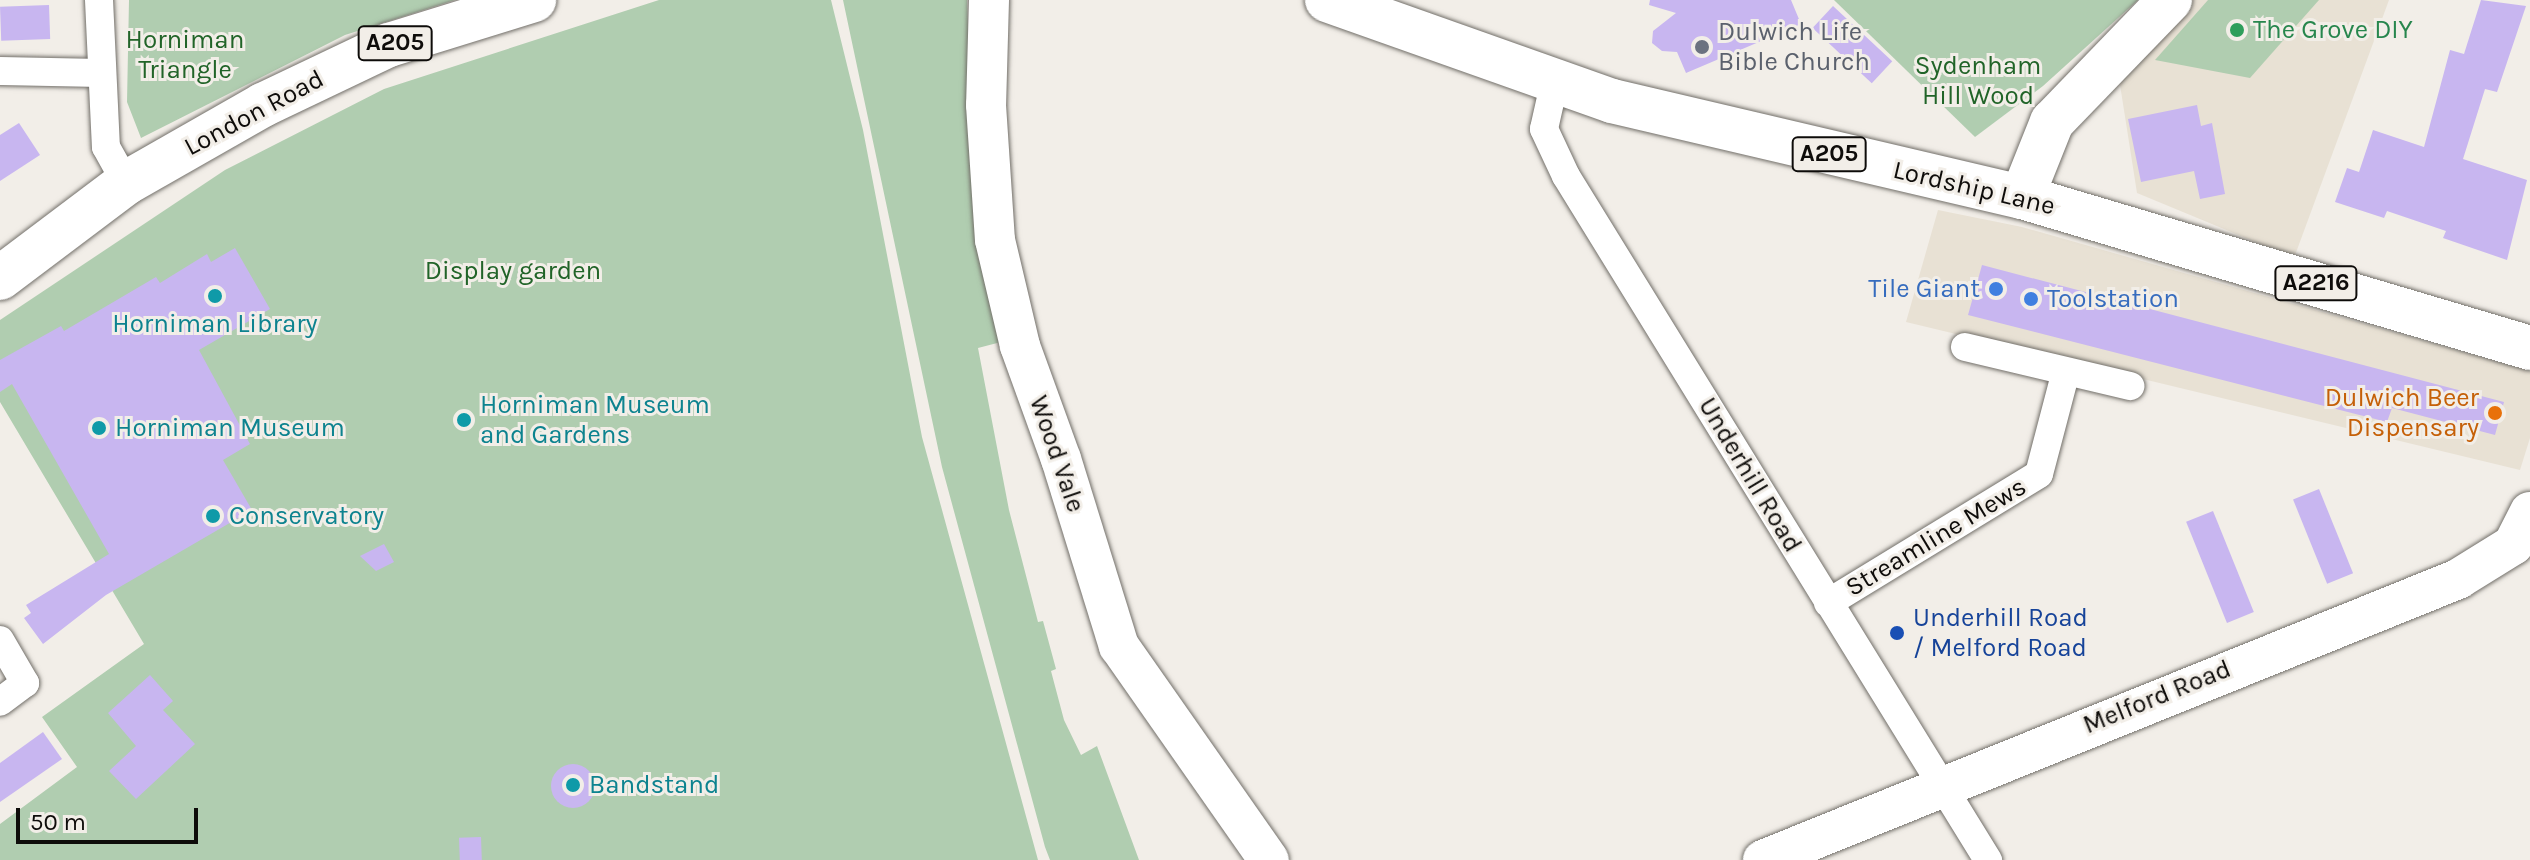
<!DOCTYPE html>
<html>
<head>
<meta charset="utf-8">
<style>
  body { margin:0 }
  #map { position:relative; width:2530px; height:860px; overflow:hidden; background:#f2eee8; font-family:Karla,sans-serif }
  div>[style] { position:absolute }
  .built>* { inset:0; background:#e8e1d4 }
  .green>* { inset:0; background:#b0cdb0 }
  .building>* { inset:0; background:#c8b6f0; transform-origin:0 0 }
  .round { border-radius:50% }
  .roads { filter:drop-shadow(0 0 2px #726f69) drop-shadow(0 0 2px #726f69) }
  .street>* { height:28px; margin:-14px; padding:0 14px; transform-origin:14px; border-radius:14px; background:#fff }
  .secondary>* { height:40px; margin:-20px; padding:0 20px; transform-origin:20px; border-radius:20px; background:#fff }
  .primary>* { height:44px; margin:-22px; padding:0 22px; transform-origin:22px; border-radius:22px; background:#fff }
  .highway>* { height:44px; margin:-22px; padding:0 22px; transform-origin:22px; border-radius:22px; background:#fff }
  .dots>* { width:22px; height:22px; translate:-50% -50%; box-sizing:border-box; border:4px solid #f2eee8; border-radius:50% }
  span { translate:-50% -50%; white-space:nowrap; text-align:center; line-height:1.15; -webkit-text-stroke:6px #f2eee8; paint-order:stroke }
  .shield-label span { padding:2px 6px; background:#f2eee8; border:2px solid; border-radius:6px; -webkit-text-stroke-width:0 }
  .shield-label { font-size:24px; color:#0e0c0a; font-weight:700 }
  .leisure-label { font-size:26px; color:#27864d }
  .left { translate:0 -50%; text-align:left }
  .worship-label { font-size:26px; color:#5b616d }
  .park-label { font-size:26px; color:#216428 }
  .street-label { font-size:26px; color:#0e0c0a }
  .shop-label { font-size:26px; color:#366cbe }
  .right { translate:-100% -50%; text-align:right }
  .culture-label { font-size:26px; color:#0d838f }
  .food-label { font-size:26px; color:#c56008 }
  .transit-label { font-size:26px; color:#164399 }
  .scale { position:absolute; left:16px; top:808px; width:182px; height:36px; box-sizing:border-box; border:4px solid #0e0c0a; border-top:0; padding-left:10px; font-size:24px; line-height:28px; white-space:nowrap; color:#0e0c0a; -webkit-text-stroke:6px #f2eee8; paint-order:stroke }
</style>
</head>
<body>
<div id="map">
  <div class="built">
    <div style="clip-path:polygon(2188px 0,2389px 0,2294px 258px,2137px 193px,2118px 72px)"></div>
    <div style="clip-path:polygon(1938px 210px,2022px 227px,2530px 371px,2530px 438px,2520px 470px,1906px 322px)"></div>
  </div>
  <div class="green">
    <div style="clip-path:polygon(129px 0,455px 0,345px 35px,141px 138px,127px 102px)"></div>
    <div style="clip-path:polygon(659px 0,831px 0,863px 130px,922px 437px,1038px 860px,0 860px,0 824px,77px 767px,42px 717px,144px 644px,0 402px,0 320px,225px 170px,384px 89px)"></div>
    <div style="clip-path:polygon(843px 0,967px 0,977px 249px,1001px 342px,978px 348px,1009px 510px,1038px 622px,1043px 621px,1056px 669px,1051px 671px,1064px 720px,1081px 755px,1097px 746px,1139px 860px,1050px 860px,1045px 847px,942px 467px)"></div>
    <div style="clip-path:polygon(1834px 0,2138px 0,2043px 86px,1975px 137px)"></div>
    <div style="clip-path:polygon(2208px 0,2319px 0,2250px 78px,2155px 60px)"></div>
  </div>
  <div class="building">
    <div style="clip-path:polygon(1650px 0,1791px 0,1801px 24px,1686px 73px,1677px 52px,1662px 51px,1652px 43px,1653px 31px,1676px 13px,1649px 5px)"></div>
    <div style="clip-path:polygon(2481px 0,2526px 6px,2497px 92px,2485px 89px,2463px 159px,2527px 180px,2507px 260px,2443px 238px,2446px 231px,2387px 211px,2384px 218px,2335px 202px,2347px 168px,2359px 172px,2373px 130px,2424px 147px,2450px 50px,2464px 54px)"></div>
    <div style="left:49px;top:5px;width:34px;height:49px;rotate:88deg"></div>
    <div style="left:1833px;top:6px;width:81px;height:30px;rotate:43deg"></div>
    <div style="clip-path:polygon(2197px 105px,2201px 126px,2212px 123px,2225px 194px,2200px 199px,2194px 171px,2141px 182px,2128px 119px)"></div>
    <div style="clip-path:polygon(19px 123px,40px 155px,0 181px,0 135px)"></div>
    <div style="clip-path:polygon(235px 248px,270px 309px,199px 350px,250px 444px,223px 460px,252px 510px,106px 595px,43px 644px,24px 618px,31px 613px,26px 605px,109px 554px,12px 384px,0 392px,0 360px,61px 326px,64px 331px,156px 277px,160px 283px,207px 254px,211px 262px)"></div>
    <div style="clip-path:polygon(1982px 265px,2504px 402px,2495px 435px,2392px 408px,2387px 422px,1968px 315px)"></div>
    <div style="left:2319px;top:489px;width:91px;height:28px;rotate:68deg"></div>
    <div style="left:2213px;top:511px;width:109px;height:29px;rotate:68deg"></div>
    <div style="clip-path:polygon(384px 544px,394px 562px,376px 571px,360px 556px)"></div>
    <div style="clip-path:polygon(150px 675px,173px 701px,163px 710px,195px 744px,136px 799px,109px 771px,136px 746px,108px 713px)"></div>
    <div style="clip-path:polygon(43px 732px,62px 759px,0 802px,0 763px)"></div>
    <div class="round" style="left:551px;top:764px;width:44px;height:44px"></div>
    <div style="left:481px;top:837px;width:23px;height:22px;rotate:88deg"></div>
  </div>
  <div class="roads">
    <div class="street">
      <div style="left:99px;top:0;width:147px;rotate:87.3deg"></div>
      <div style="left:106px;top:147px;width:41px;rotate:60.9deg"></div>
      <div style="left:0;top:71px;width:100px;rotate:1.1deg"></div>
      <div style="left:1555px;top:80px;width:50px;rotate:102.7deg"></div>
      <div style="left:1544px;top:129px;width:52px;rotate:64.9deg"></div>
      <div style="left:1566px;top:176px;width:804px;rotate:58.33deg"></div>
      <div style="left:1965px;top:347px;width:170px;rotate:13.3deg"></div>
      <div style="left:1828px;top:603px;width:247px;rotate:-31.4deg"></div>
      <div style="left:2039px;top:474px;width:102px;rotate:-75.3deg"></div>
      <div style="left:0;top:640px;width:50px;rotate:59.8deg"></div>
      <div style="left:25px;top:683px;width:31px;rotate:143deg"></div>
    </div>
    <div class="secondary">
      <div style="left:989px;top:0;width:105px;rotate:91.6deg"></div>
      <div style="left:986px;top:105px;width:135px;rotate:86.2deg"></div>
      <div style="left:995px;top:240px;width:109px;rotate:76.7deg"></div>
      <div style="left:1020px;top:346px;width:120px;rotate:70.1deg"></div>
      <div style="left:1061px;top:459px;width:196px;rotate:72.8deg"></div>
      <div style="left:1119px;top:646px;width:261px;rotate:55deg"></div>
      <div style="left:1763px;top:860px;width:750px;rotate:-22.01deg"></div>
      <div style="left:2458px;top:579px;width:65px;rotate:-31.7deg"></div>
      <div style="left:2513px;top:545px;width:37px;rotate:-63deg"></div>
    </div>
    <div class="primary">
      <div style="left:2022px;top:197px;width:530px;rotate:16.55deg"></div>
    </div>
    <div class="highway">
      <div style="left:1327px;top:0;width:302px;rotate:19.5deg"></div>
      <div style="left:1612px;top:101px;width:421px;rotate:13.2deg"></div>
      <div style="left:2022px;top:197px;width:81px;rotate:-68.2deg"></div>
      <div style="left:2052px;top:122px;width:170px;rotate:-46deg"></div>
      <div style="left:0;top:278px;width:158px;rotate:-37deg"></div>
      <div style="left:126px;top:183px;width:158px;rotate:-29.7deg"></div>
      <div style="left:263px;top:105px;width:140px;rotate:-25.5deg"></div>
      <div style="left:389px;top:45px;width:152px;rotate:-17.2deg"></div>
    </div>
  </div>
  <div class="dots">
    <div style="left:2237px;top:30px;background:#2e9e5b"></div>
    <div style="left:1702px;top:47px;background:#6b7280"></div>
    <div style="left:1996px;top:289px;background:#3f7fe0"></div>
    <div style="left:215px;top:296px;background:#0f9aa8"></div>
    <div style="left:2031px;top:299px;background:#3f7fe0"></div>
    <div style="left:2495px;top:413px;background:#e8710a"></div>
    <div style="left:464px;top:420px;background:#0f9aa8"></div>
    <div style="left:99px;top:428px;background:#0f9aa8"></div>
    <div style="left:213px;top:516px;background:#0f9aa8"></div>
    <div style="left:1897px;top:633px;background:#1a4fb4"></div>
    <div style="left:573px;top:785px;background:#0f9aa8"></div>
  </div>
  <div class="shield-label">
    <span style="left:395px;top:43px">A205</span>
    <span style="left:1829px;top:154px">A205</span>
    <span style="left:2316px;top:283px">A2216</span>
  </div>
  <div class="leisure-label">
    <span class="left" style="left:2253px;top:30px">The Grove DIY</span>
  </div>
  <div class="worship-label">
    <span class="left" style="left:1718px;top:47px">Dulwich Life<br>Bible Church</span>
  </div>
  <div class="park-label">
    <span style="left:185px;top:55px">Horniman<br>Triangle</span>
    <span style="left:1978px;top:81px">Sydenham<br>Hill Wood</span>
    <span style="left:513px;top:271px">Display garden</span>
  </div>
  <div class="street-label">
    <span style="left:254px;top:113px;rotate:-28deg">London Road</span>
    <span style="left:1974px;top:188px;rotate:13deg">Lordship Lane</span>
    <span style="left:1057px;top:454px;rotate:71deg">Wood Vale</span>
    <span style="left:1750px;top:475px;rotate:59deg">Underhill Road</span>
    <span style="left:1936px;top:537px;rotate:-31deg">Streamline Mews</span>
    <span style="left:2157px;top:697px;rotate:-22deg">Melford Road</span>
  </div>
  <div class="shop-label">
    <span class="right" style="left:1980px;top:289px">Tile Giant</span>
    <span class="left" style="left:2047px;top:299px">Toolstation</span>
  </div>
  <div class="culture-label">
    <span style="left:215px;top:324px">Horniman Library</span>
    <span class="left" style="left:480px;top:420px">Horniman Museum<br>and Gardens</span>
    <span class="left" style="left:115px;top:428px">Horniman Museum</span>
    <span class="left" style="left:229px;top:516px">Conservatory</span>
    <span class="left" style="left:589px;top:785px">Bandstand</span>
  </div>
  <div class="food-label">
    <span class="right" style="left:2479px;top:413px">Dulwich Beer<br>Dispensary</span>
  </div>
  <div class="transit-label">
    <span class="left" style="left:1913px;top:633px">Underhill Road<br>/ Melford Road</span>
  </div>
  <div class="scale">50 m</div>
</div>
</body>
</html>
